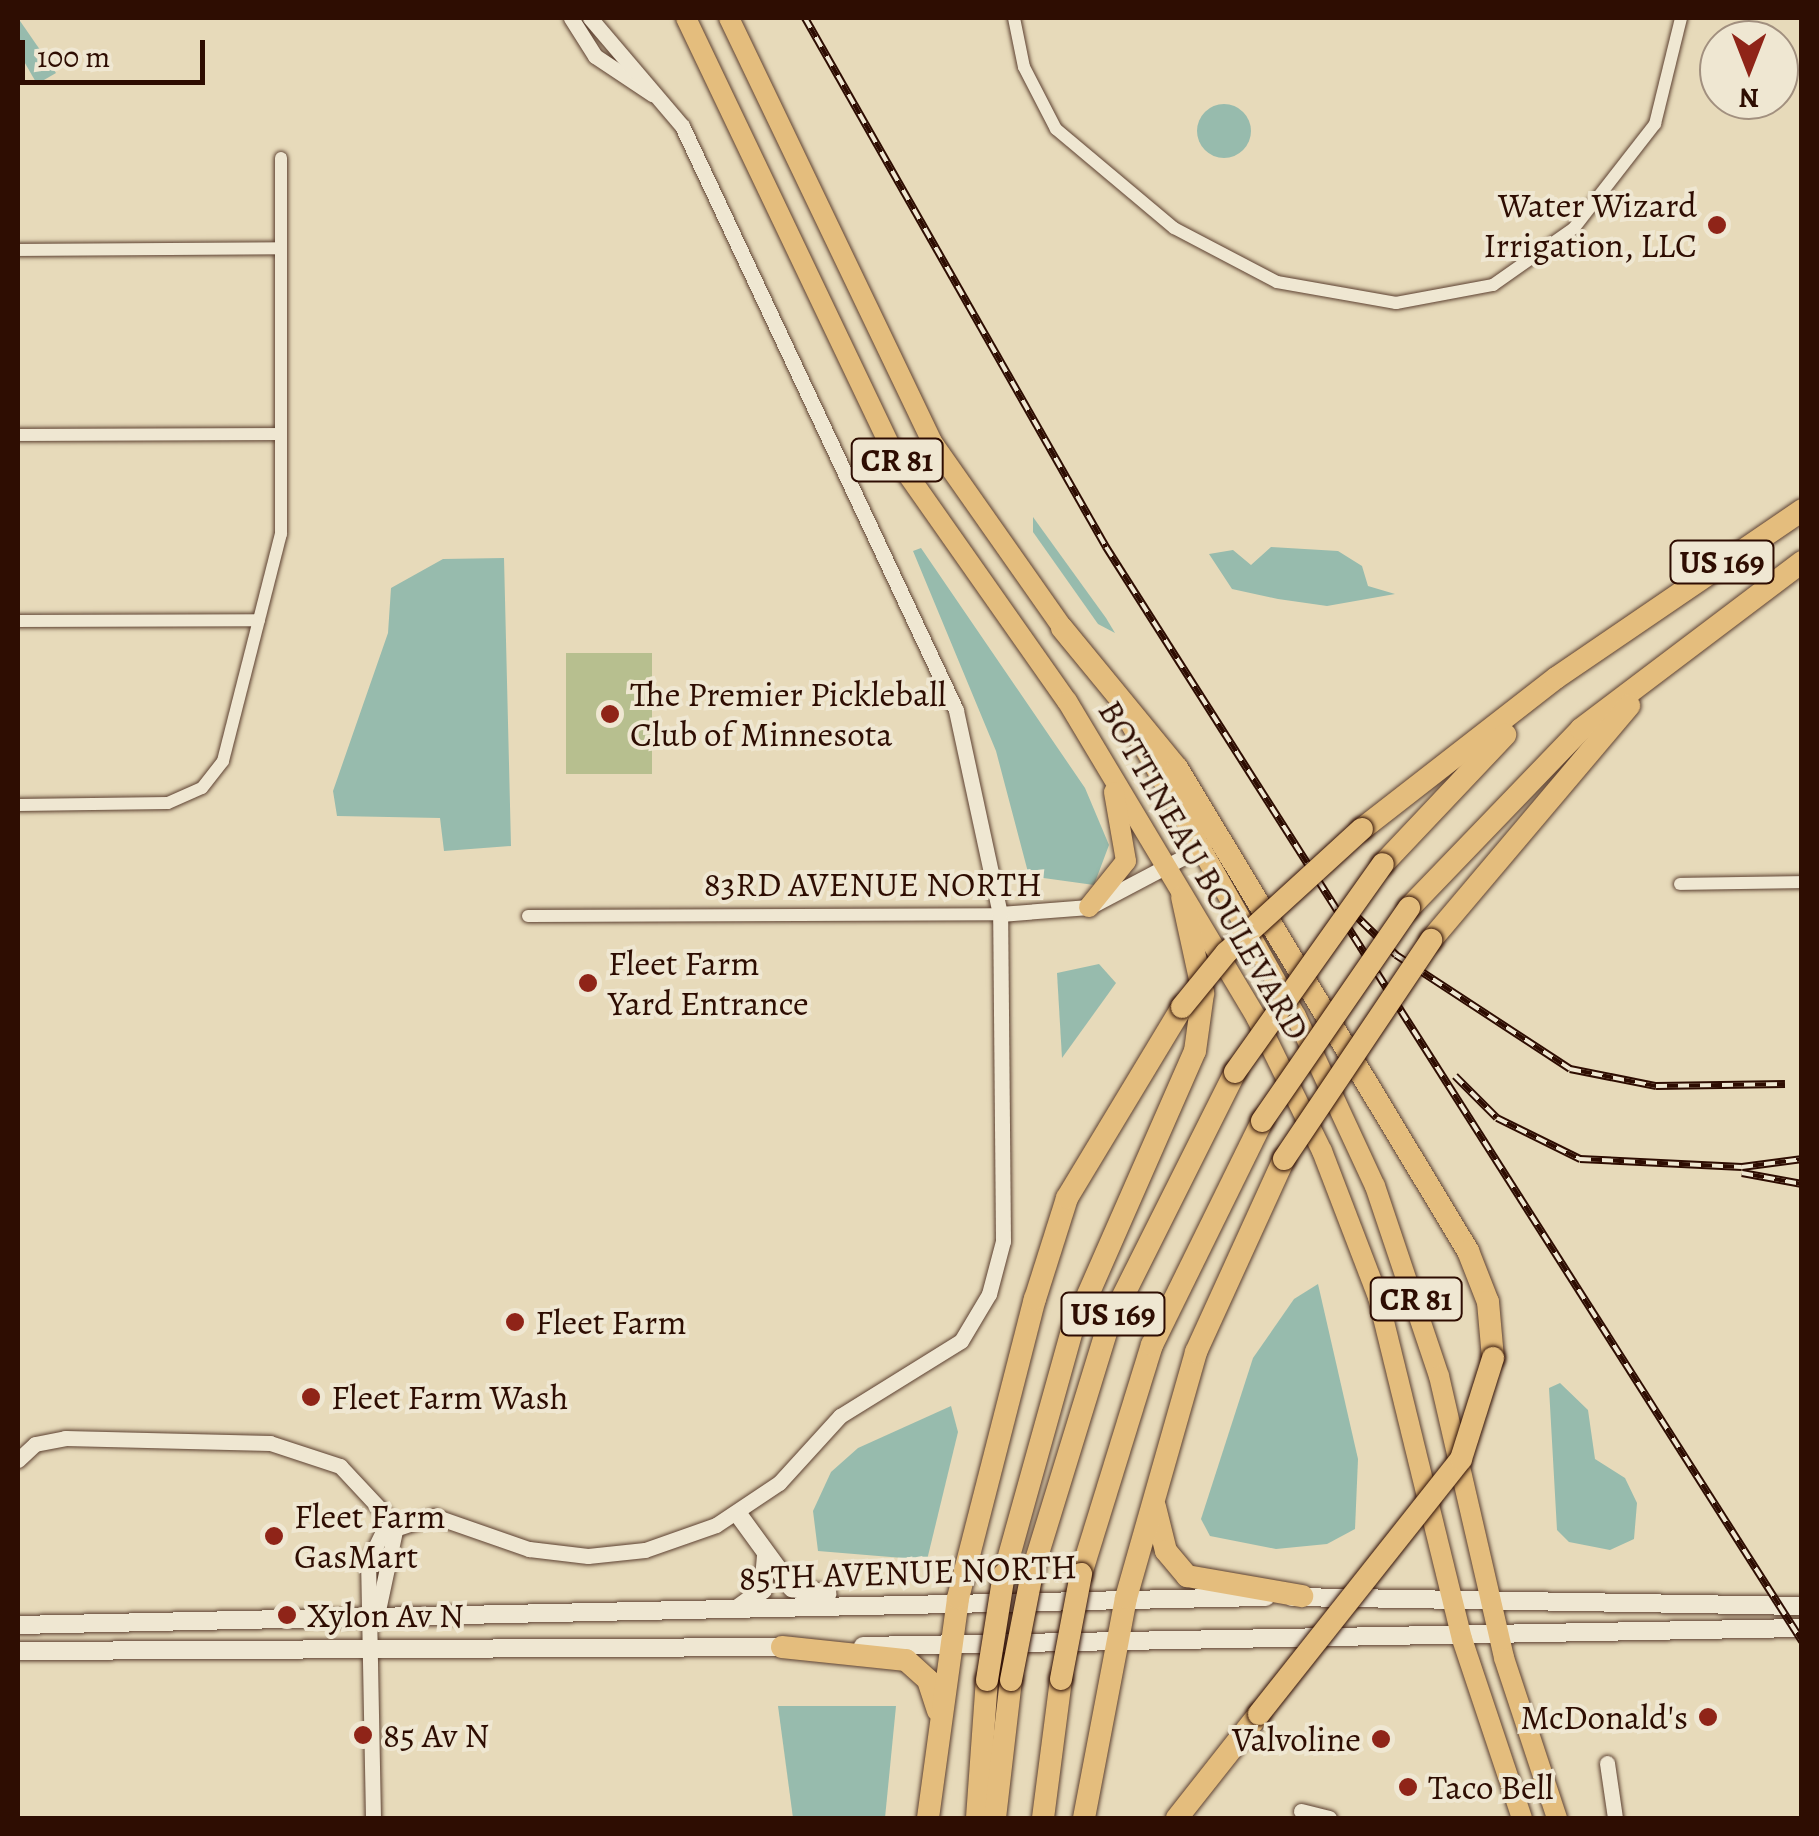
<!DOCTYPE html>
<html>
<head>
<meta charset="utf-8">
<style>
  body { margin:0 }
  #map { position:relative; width:1819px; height:1836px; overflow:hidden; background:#e7daba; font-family:Alegreya,serif }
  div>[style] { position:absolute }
  .green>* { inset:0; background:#b7bf8f; transform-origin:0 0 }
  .water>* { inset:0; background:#97bbad }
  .round { border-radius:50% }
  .roads { filter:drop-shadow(0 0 2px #5c4030) drop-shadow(0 0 2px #5c4030) }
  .minor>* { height:12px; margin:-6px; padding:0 6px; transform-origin:6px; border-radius:6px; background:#efe7d2 }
  .tertiary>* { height:15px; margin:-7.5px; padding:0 7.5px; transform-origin:7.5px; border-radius:7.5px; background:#efe7d2 }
  .secondary>* { height:18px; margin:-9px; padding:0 9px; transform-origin:9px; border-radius:9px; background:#efe7d2 }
  .trunk>* { height:20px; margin:-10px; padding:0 10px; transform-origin:10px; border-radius:10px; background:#e4bd7d }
  .motorway>* { height:22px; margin:-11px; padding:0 11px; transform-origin:11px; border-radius:11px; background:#e4bd7d }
  .rail>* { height:8px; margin-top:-4px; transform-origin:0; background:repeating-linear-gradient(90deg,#efe7d2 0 11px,#2e0d02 0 22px); box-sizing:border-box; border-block:2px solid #2e0d02 }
  .bridges { filter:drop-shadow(0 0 2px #2e0d02) drop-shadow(0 0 2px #2e0d02) }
  .motorway-bridge>* { height:22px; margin:-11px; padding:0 11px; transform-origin:11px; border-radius:11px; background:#e4bd7d }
  .dots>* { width:28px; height:28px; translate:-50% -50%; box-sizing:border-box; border:5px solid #efe7d2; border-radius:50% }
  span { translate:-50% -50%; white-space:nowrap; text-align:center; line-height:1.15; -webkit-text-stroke:8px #efe7d2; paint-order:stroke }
  .shield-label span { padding:2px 8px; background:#efe7d2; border:2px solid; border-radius:8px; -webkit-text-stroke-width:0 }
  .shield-label { font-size:32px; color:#2e0d02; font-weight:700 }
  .poi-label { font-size:35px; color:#2e0d02 }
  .right { translate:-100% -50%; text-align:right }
  .left { translate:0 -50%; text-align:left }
  .street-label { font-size:35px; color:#2e0d02 }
  .frame { position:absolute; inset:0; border:20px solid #2e0d02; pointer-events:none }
  .north { position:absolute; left:1699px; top:20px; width:100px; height:100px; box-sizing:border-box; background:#efe7d2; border:2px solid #a2907f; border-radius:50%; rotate:180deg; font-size:28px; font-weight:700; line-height:40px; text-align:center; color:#2e0d02 }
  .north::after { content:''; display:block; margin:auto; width:35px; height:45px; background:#8f2418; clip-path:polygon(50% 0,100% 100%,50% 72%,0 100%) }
  .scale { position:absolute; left:20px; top:40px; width:185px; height:45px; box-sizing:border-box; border:5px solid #2e0d02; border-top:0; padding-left:12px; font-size:30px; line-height:35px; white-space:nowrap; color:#2e0d02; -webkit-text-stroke:8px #efe7d2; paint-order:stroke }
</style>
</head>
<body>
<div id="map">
  <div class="green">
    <div style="left:652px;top:653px;width:121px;height:86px;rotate:90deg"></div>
  </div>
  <div class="water">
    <div style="clip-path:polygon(18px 18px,56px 73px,37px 84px,18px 51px)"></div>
    <div class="round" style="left:1197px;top:104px;width:54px;height:54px"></div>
    <div style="clip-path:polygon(1033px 517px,1106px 618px,1115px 633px,1098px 624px,1033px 532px)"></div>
    <div style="clip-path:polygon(1271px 547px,1338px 551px,1362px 566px,1368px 586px,1395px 594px,1327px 606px,1278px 599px,1232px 589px,1209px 554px,1233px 550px,1251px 565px)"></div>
    <div style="clip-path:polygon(921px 548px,1085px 788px,1109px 845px,1094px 885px,1029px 876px,996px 751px,913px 551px)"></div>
    <div style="clip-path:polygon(504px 558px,511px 846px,444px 851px,440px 818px,337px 816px,333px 791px,388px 633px,391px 588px,443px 559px)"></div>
    <div style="clip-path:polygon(1099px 964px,1116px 983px,1062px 1058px,1057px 973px)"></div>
    <div style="clip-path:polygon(1318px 1284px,1358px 1459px,1355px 1529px,1327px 1544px,1276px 1549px,1210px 1536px,1201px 1519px,1253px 1358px,1294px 1299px)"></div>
    <div style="clip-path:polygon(1560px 1383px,1588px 1410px,1595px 1459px,1625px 1478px,1637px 1503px,1634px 1539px,1610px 1550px,1569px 1542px,1557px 1530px,1549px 1388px)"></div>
    <div style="clip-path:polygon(951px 1406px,958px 1432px,927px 1560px,818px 1551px,813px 1511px,831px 1472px,858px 1448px)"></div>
    <div style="clip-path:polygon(778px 1706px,896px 1706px,885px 1818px,793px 1818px)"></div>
  </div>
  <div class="roads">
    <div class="minor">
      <div style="left:1014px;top:18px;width:50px;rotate:78.5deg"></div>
      <div style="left:1024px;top:67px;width:70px;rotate:62.7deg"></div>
      <div style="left:1056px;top:129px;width:154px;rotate:40deg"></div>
      <div style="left:1174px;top:228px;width:116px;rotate:27.7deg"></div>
      <div style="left:1277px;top:282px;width:121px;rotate:10deg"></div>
      <div style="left:1396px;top:303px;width:99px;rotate:-10.5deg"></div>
      <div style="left:1493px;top:285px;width:99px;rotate:-35.1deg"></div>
      <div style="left:1574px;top:228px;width:132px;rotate:-52.1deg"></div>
      <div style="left:1655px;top:124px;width:109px;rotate:-76.2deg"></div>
      <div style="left:18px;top:250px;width:262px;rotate:-0.4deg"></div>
      <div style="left:18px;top:435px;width:263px;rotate:-0.2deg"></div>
      <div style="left:18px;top:621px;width:241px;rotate:-0.2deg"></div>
      <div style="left:18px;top:805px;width:150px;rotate:-0.8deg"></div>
      <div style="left:168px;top:803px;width:37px;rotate:-24deg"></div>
      <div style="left:202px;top:788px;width:34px;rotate:-52deg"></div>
      <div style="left:223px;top:761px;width:234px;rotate:-75.7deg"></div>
      <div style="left:281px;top:534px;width:376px;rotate:-90deg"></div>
      <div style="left:1680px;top:884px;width:122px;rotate:-0.9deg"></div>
      <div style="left:528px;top:916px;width:472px;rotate:-0.2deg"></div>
    </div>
    <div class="tertiary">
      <div style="left:571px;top:18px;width:45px;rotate:57.7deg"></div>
      <div style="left:595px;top:56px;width:69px;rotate:33.7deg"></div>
      <div style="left:1000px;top:914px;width:89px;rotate:-4.5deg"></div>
      <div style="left:1089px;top:907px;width:129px;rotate:-27.8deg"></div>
      <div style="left:18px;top:1460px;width:23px;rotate:-43deg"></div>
      <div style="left:35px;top:1444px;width:31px;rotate:-11deg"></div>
      <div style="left:65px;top:1438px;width:205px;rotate:1.4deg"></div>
      <div style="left:270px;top:1443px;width:74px;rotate:18.2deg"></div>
      <div style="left:340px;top:1466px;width:82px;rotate:47deg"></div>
      <div style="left:376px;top:1620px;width:96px;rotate:-78deg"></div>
      <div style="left:1607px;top:1763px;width:56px;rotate:81.7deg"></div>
      <div style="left:1301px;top:1811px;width:29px;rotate:14deg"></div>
      <div style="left:373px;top:1818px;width:256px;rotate:-91.1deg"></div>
      <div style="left:368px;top:1562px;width:32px;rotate:-64deg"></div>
      <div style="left:382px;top:1533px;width:55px;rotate:-18.1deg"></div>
      <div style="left:434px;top:1516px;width:101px;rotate:19.2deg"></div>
      <div style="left:529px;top:1549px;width:59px;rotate:6.8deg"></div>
      <div style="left:588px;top:1556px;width:57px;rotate:-6deg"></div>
      <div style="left:645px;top:1550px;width:75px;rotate:-19.4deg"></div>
      <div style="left:716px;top:1525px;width:76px;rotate:-33.7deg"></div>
      <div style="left:779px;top:1483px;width:91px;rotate:-47.7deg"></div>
      <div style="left:840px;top:1416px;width:142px;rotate:-31.8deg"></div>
      <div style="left:961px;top:1341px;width:55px;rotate:-59.2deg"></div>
      <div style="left:989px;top:1294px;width:55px;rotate:-75.2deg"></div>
      <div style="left:1003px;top:1241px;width:327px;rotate:-90.5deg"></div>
      <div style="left:1000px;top:914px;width:209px;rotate:-102.2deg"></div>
      <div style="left:956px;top:710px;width:645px;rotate:-115.13deg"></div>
      <div style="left:682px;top:126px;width:142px;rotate:-130.4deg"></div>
    </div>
    <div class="secondary">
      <div style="left:738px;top:1514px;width:92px;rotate:53.9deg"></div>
      <div style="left:792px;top:1588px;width:36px;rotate:9deg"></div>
      <div style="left:1292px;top:1597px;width:510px;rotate:1.01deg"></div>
      <div style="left:738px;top:1608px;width:31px;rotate:-36deg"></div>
      <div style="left:763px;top:1590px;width:36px;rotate:-85deg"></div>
      <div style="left:18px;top:1625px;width:1248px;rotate:-1.29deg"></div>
      <div style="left:863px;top:1646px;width:939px;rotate:-1.1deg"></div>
      <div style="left:18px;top:1651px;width:774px;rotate:-0.3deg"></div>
    </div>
    <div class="trunk">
      <div style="left:686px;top:18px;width:488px;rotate:64.5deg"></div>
      <div style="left:896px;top:458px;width:297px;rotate:54.9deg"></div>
      <div style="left:1067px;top:701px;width:368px;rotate:59.1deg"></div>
      <div style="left:1256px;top:1017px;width:149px;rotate:63.8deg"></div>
      <div style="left:1322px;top:1151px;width:156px;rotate:69deg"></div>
      <div style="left:1378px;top:1297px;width:352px;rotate:76.2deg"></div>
      <div style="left:1462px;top:1639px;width:189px;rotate:71.5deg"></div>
      <div style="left:729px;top:18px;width:470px;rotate:64.4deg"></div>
      <div style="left:932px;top:442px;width:242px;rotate:54.9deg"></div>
      <div style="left:1129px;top:721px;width:339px;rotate:60.5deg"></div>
      <div style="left:1296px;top:1016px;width:187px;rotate:65.1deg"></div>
      <div style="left:1375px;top:1186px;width:200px;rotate:71.4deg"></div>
      <div style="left:1439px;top:1376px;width:289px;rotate:77deg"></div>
      <div style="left:1504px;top:1658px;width:169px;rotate:71.7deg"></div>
      <div style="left:1089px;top:907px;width:59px;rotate:-51.2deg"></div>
      <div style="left:1126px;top:861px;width:70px;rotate:-99.9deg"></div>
    </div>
    <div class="motorway">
      <div style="left:1062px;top:628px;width:181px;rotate:50.6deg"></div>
      <div style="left:1177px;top:768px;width:564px;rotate:58.93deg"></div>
      <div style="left:1468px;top:1251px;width:55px;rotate:68.6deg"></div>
      <div style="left:1488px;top:1302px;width:56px;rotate:84.9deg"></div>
      <div style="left:1362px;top:829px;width:246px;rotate:-37.9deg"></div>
      <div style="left:1556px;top:678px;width:298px;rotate:-34.3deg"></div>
      <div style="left:1383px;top:864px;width:178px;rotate:-46.6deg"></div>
      <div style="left:1409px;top:908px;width:248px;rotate:-46.1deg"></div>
      <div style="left:1581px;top:729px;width:277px;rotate:-37.1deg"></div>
      <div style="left:1431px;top:940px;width:307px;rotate:-49.8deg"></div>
      <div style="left:1155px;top:1507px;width:45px;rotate:76deg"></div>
      <div style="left:1166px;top:1551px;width:33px;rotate:50deg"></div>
      <div style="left:1187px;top:1576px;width:117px;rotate:9.9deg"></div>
      <div style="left:1032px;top:1573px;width:258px;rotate:-72.9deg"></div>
      <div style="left:1108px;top:1326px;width:284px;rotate:-63.4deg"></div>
      <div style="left:1004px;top:1574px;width:252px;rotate:-74.4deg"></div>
      <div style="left:1072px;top:1331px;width:306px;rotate:-66.3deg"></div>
      <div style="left:1195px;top:1051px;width:59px;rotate:-82.1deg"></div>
      <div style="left:1203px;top:993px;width:98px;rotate:-102.3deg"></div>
      <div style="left:1081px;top:1574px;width:240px;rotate:-72.8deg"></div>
      <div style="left:1152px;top:1345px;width:250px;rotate:-63.8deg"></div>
      <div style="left:782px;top:1647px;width:125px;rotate:6deg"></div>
      <div style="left:906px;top:1660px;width:30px;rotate:42deg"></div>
      <div style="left:928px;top:1680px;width:32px;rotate:72deg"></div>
      <div style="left:928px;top:1818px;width:222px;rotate:-82.2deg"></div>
      <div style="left:958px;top:1598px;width:309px;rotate:-75.6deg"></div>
      <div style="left:1035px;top:1299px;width:106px;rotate:-72.4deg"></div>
      <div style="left:1067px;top:1198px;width:223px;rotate:-58.9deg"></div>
      <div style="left:977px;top:1818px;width:138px;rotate:-85.9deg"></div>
      <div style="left:995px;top:1818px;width:139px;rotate:-83.4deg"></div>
      <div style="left:1043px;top:1818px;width:140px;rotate:-82.6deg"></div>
      <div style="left:1084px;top:1818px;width:224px;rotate:-79.2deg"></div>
      <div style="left:1126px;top:1598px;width:256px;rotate:-74.1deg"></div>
      <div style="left:1196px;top:1352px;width:212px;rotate:-65.5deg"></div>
      <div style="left:1177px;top:1818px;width:132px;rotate:-51.7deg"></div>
    </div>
  </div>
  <div class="rail">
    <div style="left:805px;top:18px;width:609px;rotate:60.36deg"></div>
    <div style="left:1106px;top:547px;width:1297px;rotate:57.54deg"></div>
    <div style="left:1346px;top:906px;width:70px;rotate:44.4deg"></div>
    <div style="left:1396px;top:955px;width:208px;rotate:33.2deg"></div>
    <div style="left:1570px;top:1069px;width:88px;rotate:11.2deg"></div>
    <div style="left:1656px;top:1086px;width:129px;rotate:-0.9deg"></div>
    <div style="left:1455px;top:1076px;width:59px;rotate:45deg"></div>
    <div style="left:1497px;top:1118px;width:93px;rotate:26.3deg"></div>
    <div style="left:1580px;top:1159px;width:162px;rotate:2.8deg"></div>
    <div style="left:1742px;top:1167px;width:61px;rotate:-7.6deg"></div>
    <div style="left:1742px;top:1173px;width:61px;rotate:10.4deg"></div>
  </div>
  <div class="bridges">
    <div class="motorway-bridge">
      <div style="left:1182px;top:1007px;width:70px;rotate:-50.8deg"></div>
      <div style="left:1226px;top:953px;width:184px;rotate:-42.4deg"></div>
      <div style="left:1235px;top:1072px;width:255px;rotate:-54.6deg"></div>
      <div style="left:1262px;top:1121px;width:259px;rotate:-55.4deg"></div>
      <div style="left:1284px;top:1159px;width:264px;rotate:-56.1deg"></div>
      <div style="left:1061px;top:1679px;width:107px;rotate:-79.2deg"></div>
      <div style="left:987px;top:1680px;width:107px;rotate:-80.9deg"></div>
      <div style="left:1011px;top:1680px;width:109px;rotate:-78.9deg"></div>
      <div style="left:1259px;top:1714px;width:325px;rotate:-51.6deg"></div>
      <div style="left:1461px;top:1459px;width:106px;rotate:-72.4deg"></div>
    </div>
  </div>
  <div class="dots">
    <div style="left:1717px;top:225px;background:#8f2418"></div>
    <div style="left:610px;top:714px;background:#8f2418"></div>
    <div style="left:588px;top:983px;background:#8f2418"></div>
    <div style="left:515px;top:1322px;background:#8f2418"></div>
    <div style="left:311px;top:1397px;background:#8f2418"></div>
    <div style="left:274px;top:1536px;background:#8f2418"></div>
    <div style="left:287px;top:1615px;background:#8f2418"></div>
    <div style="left:1708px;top:1717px;background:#8f2418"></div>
    <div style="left:363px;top:1735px;background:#8f2418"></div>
    <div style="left:1381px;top:1739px;background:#8f2418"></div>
    <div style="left:1408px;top:1787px;background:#8f2418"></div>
  </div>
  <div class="shield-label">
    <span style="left:897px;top:460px">CR 81</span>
    <span style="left:1722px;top:562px">US 169</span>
    <span style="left:1416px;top:1299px">CR 81</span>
    <span style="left:1113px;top:1314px">US 169</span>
  </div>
  <div class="poi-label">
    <span class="right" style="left:1697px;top:225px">Water Wizard<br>Irrigation, LLC</span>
    <span class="left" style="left:630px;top:714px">The Premier Pickleball<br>Club of Minnesota</span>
    <span class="left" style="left:608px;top:983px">Fleet Farm<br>Yard Entrance</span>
    <span class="left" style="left:535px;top:1322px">Fleet Farm</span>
    <span class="left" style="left:331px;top:1397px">Fleet Farm Wash</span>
    <span class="left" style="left:294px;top:1536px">Fleet Farm<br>GasMart</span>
    <span class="left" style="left:307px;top:1615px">Xylon Av N</span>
    <span class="right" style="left:1688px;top:1717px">McDonald's</span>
    <span class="left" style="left:383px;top:1735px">85 Av N</span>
    <span class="right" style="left:1361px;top:1739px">Valvoline</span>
    <span class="left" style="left:1428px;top:1787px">Taco Bell</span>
  </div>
  <div class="street-label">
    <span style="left:1204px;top:870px;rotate:60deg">BOTTINEAU BOULEVARD</span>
    <span style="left:873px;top:884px">83RD AVENUE NORTH</span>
    <span style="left:908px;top:1572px;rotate:-2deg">85TH AVENUE NORTH</span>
  </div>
  <div class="frame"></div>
  <div class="north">N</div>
  <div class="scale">100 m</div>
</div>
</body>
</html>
